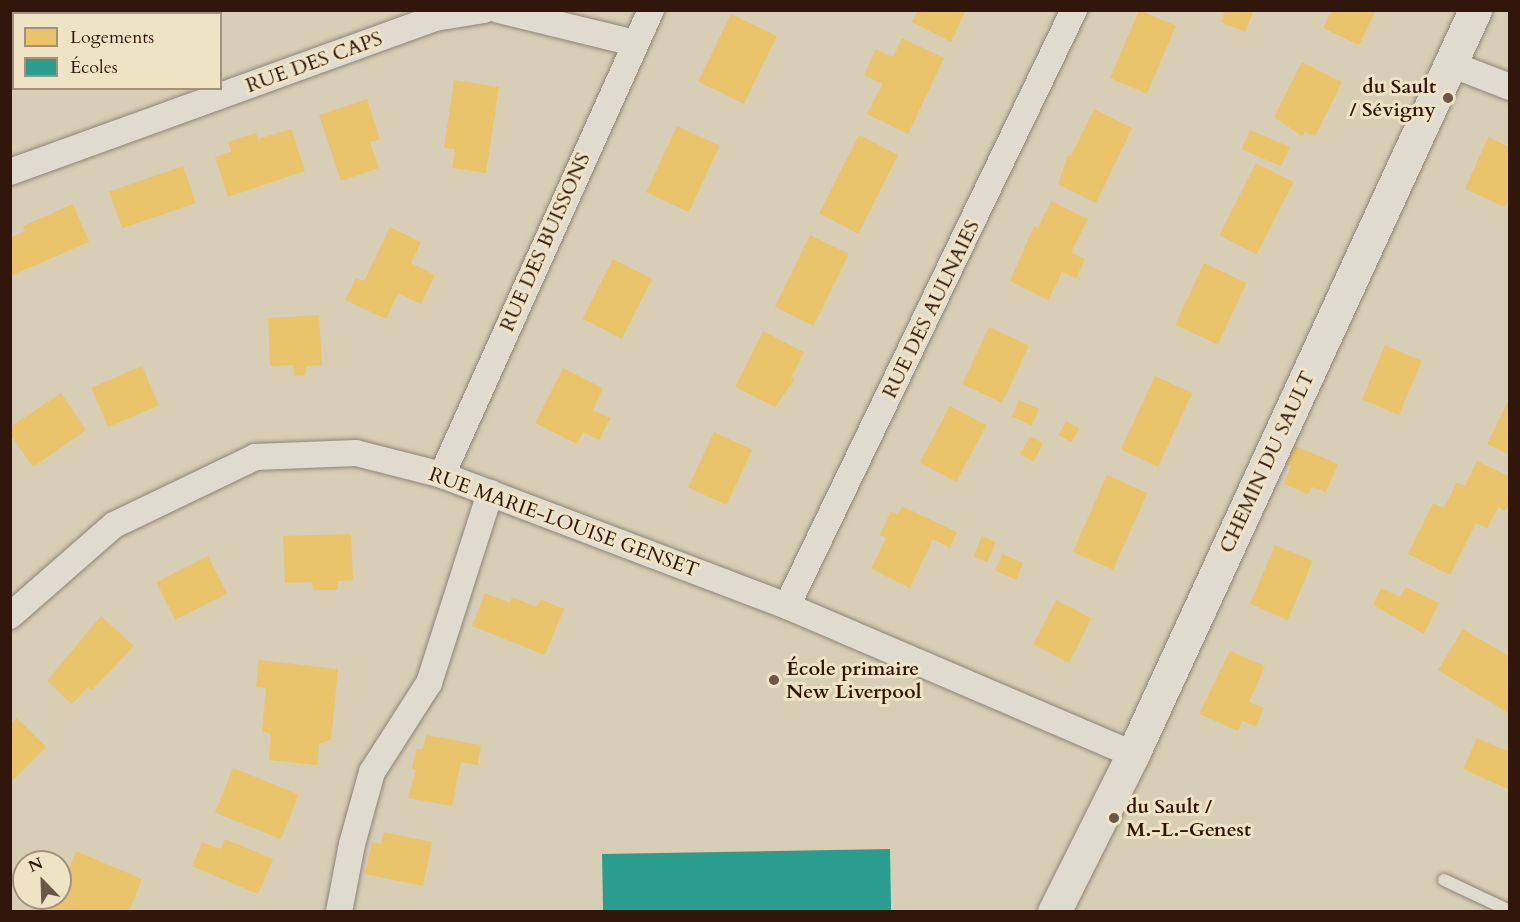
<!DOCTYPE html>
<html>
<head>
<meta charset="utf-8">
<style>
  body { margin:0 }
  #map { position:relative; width:1520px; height:922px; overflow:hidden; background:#d8ceb6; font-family:Cardo,serif }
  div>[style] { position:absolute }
  .homes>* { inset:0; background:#e9c46a; transform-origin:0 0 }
  .schools>* { inset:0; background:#2a9d8f; transform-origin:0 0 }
  .roads { filter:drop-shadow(0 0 2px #8d8476) drop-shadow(0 0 2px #8d8476) }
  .lane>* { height:12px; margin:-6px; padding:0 6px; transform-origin:6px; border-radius:6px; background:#e0dbcf }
  .street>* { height:26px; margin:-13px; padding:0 13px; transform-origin:13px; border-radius:13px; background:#e0dbcf }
  .secondary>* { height:33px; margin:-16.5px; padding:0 16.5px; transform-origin:16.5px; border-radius:16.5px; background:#e0dbcf }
  .dots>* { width:16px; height:16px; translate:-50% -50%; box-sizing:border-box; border:3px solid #efe3c6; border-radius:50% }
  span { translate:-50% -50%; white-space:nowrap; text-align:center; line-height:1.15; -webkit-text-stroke:6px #efe3c6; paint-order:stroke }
  .street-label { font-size:20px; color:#31160c }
  .poi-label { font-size:20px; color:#31160c; font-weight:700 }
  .right { translate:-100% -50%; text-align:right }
  .left { translate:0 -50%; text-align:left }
  .frame { position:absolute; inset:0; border:12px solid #31160c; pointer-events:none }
  .legend { position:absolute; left:12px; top:12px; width:210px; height:78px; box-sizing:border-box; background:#efe3c6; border:2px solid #a3917c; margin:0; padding:8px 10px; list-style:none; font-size:18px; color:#31160c }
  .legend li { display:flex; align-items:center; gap:12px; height:30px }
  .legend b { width:30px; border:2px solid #a3917c }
  .north { position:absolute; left:12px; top:850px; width:60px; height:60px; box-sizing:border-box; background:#efe3c6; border:2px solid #a3917c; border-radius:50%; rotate:337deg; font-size:16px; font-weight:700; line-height:24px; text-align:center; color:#31160c }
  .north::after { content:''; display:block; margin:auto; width:21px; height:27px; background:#6b5648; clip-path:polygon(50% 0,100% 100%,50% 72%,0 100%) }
</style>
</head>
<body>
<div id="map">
  <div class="homes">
    <div style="clip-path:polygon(918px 10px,966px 10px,951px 42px,912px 22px)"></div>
    <div style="left:1139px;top:10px;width:40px;height:74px;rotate:23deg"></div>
    <div style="clip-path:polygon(1225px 10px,1254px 10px,1245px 32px,1221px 22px)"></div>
    <div style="clip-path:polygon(1332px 10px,1376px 10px,1359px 45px,1323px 28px)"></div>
    <div style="left:731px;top:14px;width:51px;height:75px;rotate:26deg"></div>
    <div style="clip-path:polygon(902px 38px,944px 58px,908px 134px,867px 114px,882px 84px,864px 75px,876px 49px,893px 57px)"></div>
    <div style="clip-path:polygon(1302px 62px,1342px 82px,1315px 136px,1305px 132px,1302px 136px,1274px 117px)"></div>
    <div style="clip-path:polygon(454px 80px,499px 87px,486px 173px,452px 168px,455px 149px,444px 148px)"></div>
    <div style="clip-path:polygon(367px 99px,380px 139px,370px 142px,379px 168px,341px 181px,319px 115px)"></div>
    <div style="clip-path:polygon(1094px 109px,1132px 128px,1096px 203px,1058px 184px,1068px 155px,1071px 156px)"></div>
    <div style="left:677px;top:126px;width:47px;height:73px;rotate:25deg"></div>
    <div style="clip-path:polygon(291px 129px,305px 171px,228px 197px,215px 157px,231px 152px,228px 142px,256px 133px,258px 139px)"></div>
    <div style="left:1250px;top:130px;width:43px;height:21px;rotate:23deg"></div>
    <div style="left:859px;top:135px;width:44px;height:88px;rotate:27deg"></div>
    <div style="clip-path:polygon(1488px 137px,1510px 147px,1510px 197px,1505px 207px,1465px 189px)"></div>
    <div style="left:1256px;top:163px;width:42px;height:81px;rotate:27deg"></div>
    <div style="left:183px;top:166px;width:39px;height:78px;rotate:71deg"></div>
    <div style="clip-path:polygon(1051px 201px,1088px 219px,1071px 253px,1085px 259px,1076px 278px,1062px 272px,1048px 300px,1010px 281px,1034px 226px,1038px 228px)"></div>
    <div style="clip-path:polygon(73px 204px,89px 242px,10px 276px,10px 238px,25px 231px,23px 226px)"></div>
    <div style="clip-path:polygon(390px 227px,421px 242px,411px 263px,435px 275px,421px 304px,398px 293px,386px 319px,345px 300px,356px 278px,364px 281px)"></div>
    <div style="left:810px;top:235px;width:43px;height:80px;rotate:26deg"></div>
    <div style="left:613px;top:259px;width:44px;height:67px;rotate:27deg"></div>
    <div style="left:1204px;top:263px;width:47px;height:68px;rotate:25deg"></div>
    <div style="clip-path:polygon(319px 315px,322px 365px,306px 366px,306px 375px,294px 376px,293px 365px,270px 366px,268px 318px)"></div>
    <div style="left:989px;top:327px;width:44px;height:63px;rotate:25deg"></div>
    <div style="clip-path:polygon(763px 331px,804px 352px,791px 378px,794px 380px,775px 407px,735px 387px)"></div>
    <div style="left:1385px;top:345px;width:40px;height:59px;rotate:23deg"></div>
    <div style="left:142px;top:366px;width:43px;height:55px;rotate:67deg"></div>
    <div style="clip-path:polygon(563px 368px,603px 388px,593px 410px,610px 418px,599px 440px,583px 432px,577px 444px,535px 423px)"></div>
    <div style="left:1155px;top:376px;width:41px;height:81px;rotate:25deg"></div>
    <div style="clip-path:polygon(61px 393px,86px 430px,33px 467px,10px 434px,10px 427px)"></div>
    <div style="clip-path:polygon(1510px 397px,1510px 455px,1487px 444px)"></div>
    <div style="left:1019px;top:400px;width:22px;height:18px;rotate:24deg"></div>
    <div style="left:950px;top:406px;width:41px;height:64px;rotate:28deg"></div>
    <div style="left:1066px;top:421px;width:15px;height:16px;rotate:28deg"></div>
    <div style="left:714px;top:432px;width:42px;height:61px;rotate:25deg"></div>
    <div style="left:1030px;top:436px;width:15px;height:21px;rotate:28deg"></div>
    <div style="clip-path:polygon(1293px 445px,1338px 464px,1326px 492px,1312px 487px,1308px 494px,1284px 484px,1291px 466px,1285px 464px)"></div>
    <div style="clip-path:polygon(1477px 461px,1510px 477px,1510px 503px,1505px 511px,1498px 507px,1487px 528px,1476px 523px,1450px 575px,1408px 554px,1433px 503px,1444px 508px,1457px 482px,1465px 486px)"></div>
    <div style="left:1107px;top:475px;width:44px;height:84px;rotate:24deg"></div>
    <div style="clip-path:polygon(902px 506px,957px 532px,950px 548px,933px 539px,910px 588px,871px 569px,886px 538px,880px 535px,891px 511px,898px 515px)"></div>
    <div style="clip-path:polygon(351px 534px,353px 580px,338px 581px,338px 590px,313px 590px,312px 582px,285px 583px,283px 536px)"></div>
    <div style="left:982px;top:536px;width:15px;height:22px;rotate:23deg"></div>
    <div style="left:1275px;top:545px;width:41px;height:64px;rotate:23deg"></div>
    <div style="left:1002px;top:554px;width:23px;height:18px;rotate:23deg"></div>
    <div style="left:208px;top:556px;width:42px;height:58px;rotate:63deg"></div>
    <div style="clip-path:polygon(1406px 587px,1439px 603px,1424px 634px,1373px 605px,1381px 588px,1400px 597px)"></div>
    <div style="clip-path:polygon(485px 593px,510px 603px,512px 597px,537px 607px,540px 599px,564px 609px,545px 655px,472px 626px)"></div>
    <div style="left:1056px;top:600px;width:40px;height:50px;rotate:27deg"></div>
    <div style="clip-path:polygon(101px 616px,134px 646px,92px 690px,88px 687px,72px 704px,47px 681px)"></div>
    <div style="clip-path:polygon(1463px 629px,1510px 657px,1510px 714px,1438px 670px)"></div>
    <div style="clip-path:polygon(1230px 651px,1265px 666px,1249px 702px,1264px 708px,1256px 726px,1242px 721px,1238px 731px,1199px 714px)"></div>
    <div style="clip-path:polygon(259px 660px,338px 669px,331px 740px,319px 743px,317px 765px,269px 760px,271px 734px,262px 731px,266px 688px,256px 687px)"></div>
    <div style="clip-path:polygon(17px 718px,46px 747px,10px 783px,10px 724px)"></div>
    <div style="clip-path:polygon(426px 735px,481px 745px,478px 765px,461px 762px,452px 806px,408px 798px,416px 770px,412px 769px,416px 749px,423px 749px)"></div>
    <div style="clip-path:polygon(1477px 738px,1510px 752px,1510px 790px,1463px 769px)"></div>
    <div style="left:233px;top:768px;width:71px;height:48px;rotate:22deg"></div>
    <div style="clip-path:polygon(384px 832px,432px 842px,423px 886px,365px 874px,372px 842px,381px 844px)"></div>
    <div style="clip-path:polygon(225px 839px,273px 859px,258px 894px,192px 866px,202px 842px,221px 849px)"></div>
    <div style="clip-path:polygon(76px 851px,142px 879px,129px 912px,39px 912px,45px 898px,60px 898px,60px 865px,69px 869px)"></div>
  </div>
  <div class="schools">
    <div style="left:890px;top:849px;width:63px;height:288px;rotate:89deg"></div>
  </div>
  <div class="roads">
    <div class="lane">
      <div style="left:1444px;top:880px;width:73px;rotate:25.2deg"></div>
    </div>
    <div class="street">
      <div style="left:499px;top:10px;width:139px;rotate:13.7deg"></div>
      <div style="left:1451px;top:64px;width:63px;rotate:21.3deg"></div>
      <div style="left:10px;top:172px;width:452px;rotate:-19.9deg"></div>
      <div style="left:435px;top:18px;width:50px;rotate:-9.3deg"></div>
      <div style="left:442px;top:475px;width:510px;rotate:-65.8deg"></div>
      <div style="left:787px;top:606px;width:662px;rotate:-64.29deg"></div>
      <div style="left:10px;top:616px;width:138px;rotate:-41.2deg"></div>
      <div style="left:114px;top:525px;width:157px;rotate:-25.7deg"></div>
      <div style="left:255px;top:457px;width:101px;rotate:-2.3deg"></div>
      <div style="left:356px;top:453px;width:89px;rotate:14.3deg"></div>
      <div style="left:442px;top:475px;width:369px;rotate:20.8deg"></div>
      <div style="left:787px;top:606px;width:376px;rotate:23.2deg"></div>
      <div style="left:339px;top:912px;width:69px;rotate:-79.2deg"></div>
      <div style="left:352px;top:844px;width:75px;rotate:-74.5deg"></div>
      <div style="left:372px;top:772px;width:106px;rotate:-57.4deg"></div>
      <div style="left:429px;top:683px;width:200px;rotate:-72.2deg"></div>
    </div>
    <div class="secondary">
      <div style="left:1054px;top:912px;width:177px;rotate:-63.4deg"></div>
      <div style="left:1133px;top:754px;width:819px;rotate:-65.31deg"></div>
    </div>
  </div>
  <div class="dots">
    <div style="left:1448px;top:98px;background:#6b5648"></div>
    <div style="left:774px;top:680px;background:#6b5648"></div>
    <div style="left:1114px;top:818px;background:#6b5648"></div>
  </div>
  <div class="street-label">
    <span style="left:314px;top:62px;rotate:-20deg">RUE DES CAPS</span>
    <span style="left:545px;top:242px;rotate:-66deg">RUE DES BUISSONS</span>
    <span style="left:931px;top:309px;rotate:-64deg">RUE DES AULNAIES</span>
    <span style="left:1267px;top:462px;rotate:-65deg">CHEMIN DU SAULT</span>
    <span style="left:564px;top:522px;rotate:20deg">RUE MARIE-LOUISE GENSET</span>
  </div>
  <div class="poi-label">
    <span class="right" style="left:1436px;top:98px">du Sault<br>/ Sévigny</span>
    <span class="left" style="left:786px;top:680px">École primaire<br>New Liverpool</span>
    <span class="left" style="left:1126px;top:818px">du Sault /<br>M.-L.-Genest</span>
  </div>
  <div class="frame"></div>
  <ul class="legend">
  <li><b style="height:16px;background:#e9c46a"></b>Logements</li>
  <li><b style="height:16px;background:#2a9d8f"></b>Écoles</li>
  </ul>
  <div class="north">N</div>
</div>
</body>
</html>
